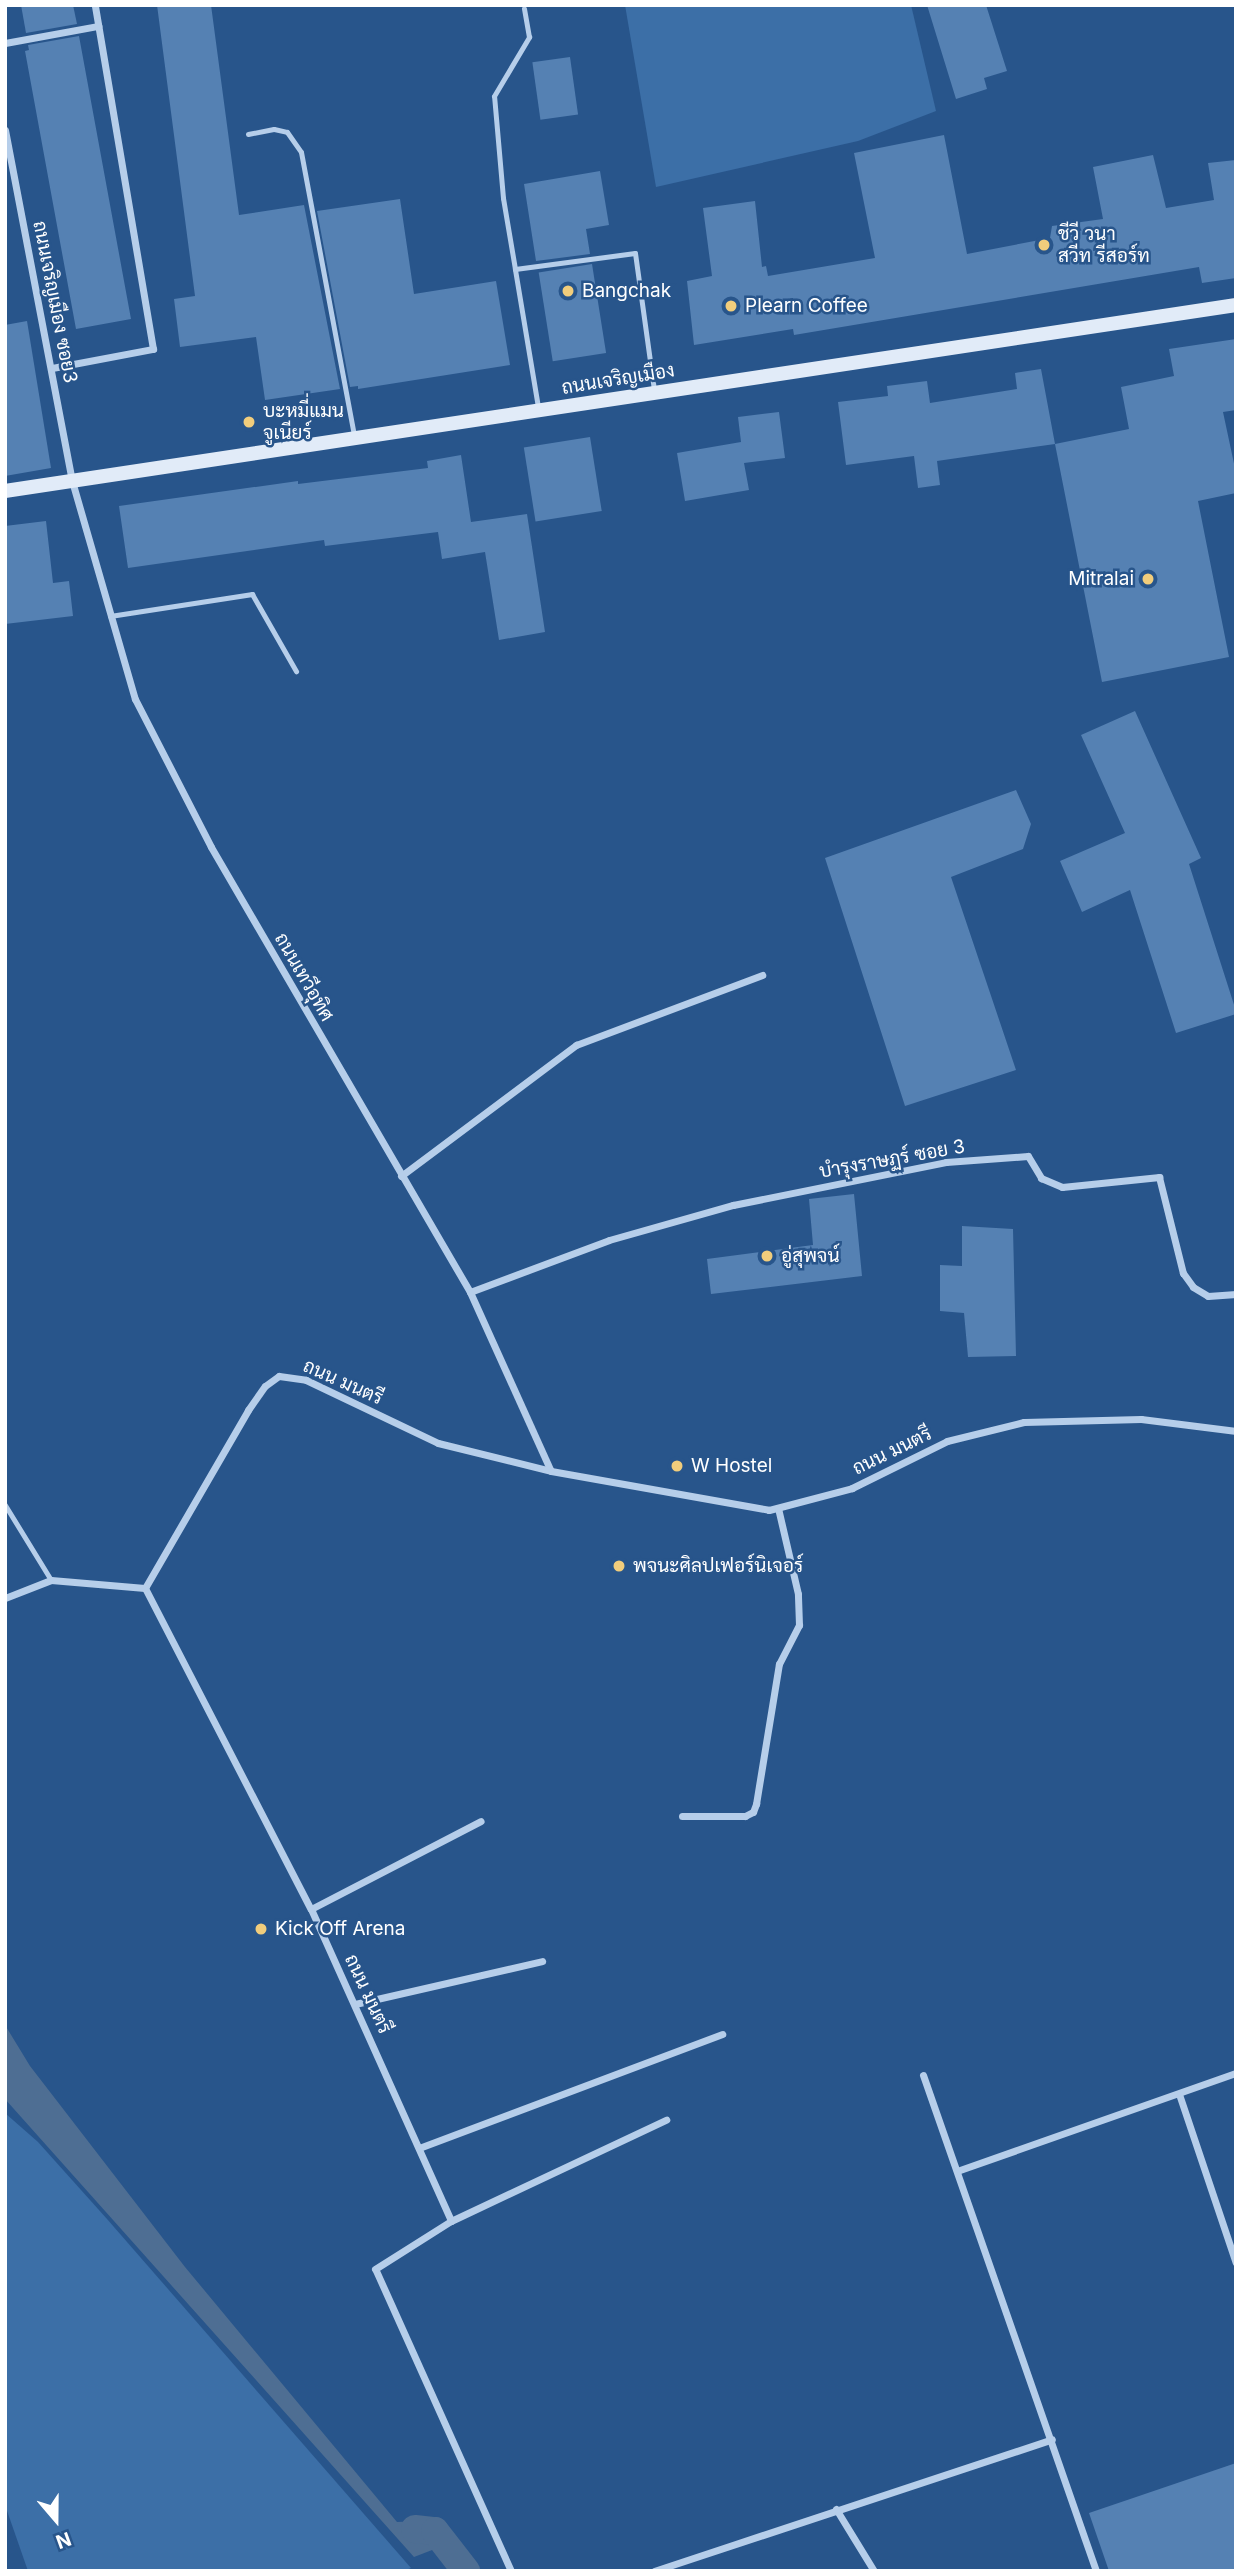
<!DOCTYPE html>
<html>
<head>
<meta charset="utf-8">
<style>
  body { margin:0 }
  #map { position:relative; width:1241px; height:2576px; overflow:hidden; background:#28558b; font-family:Inter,Sarabun,sans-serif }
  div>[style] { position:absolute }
  .green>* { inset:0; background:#3c6fa7 }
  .water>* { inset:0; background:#4e6e93 }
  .canal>* { height:28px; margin:-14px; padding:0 14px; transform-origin:14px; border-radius:14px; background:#4e6e93 }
  .building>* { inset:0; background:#5581b3; transform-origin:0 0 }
  .service>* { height:5px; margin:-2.5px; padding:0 2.5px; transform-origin:2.5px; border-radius:2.5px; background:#b6ceea }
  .minor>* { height:7px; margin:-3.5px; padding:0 3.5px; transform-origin:3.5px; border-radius:3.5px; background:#b6ceea }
  .secondary>* { height:14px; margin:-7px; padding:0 7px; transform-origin:7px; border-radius:7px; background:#e1ebf8 }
  .dots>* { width:19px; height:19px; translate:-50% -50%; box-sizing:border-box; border:4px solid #28558b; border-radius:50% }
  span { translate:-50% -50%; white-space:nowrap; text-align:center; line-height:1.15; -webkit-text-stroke:5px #28558b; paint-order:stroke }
  .poi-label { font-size:19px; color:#fff }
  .left { translate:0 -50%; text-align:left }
  .right { translate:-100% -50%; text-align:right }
  .street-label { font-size:19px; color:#fff }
  .frame { position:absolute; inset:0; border:7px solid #fff; pointer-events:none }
  .north { position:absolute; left:21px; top:2485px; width:70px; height:70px; -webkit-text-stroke:5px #28558b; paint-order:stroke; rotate:160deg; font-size:19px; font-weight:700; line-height:28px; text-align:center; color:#fff }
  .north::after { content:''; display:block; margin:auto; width:24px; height:32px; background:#fff; clip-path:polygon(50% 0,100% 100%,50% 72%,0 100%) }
</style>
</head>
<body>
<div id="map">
  <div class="green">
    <div style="clip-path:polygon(625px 5px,911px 5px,936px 111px,858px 141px,656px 187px)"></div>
    <div style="clip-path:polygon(5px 2113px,38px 2142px,107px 2219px,411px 2568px,404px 2571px,28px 2571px,5px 2505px)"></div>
  </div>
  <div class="water">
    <div style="clip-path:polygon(5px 2025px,30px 2066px,185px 2267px,397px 2522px,443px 2520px,458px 2540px,414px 2557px,5px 2099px)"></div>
  </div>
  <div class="canal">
    <div style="left:415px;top:2529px;width:20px;rotate:6deg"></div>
    <div style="left:435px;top:2531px;width:51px;rotate:52.2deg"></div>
  </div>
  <div class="building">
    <div style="clip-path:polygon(21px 5px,73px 5px,77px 24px,26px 33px)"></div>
    <div style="clip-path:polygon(157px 5px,211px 5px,239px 215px,304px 205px,340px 389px,265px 400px,256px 337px,180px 347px,174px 299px,195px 296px)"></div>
    <div style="clip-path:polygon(927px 5px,986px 5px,1007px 71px,984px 78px,987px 89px,956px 99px)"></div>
    <div style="clip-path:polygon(79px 36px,131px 319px,76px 329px,25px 51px,29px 50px,28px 45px)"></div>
    <div style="left:570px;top:57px;width:58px;height:38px;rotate:82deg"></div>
    <div style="clip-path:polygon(944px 135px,967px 254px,1050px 238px,1052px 226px,1103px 219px,1093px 167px,1153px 155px,1166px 208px,1214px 200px,1208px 163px,1236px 160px,1236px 278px,1202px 283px,1199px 267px,794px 335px,793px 329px,694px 345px,687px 281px,712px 276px,703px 208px,755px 201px,762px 267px,766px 266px,768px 276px,875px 258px,854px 153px)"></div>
    <div style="clip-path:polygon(600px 171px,609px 225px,586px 229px,590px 254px,536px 261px,524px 184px)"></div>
    <div style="clip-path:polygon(400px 199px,414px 294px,496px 281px,510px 365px,358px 389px,358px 386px,350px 387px,317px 211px)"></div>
    <div style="left:592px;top:264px;width:90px;height:54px;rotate:81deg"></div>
    <div style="clip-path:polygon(27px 321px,51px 468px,5px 476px,5px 325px)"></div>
    <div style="clip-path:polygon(1236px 339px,1236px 410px,1223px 412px,1236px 473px,1236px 493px,1198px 501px,1229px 657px,1102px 682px,1055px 444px,1129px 429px,1121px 387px,1174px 376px,1169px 349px)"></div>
    <div style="clip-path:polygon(1041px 369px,1055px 444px,937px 461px,940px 485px,918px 488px,914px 456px,846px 465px,838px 402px,888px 396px,887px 386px,927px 381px,930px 403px,1017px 389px,1015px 373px)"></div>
    <div style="clip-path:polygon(779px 412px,785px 458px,744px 463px,749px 490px,685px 501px,677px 453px,741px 442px,738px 417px)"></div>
    <div style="left:590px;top:437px;width:75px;height:67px;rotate:81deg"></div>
    <div style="clip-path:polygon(461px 455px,471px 522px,527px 514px,545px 632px,499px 640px,485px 552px,442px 559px,438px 532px,325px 546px,324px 540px,128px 568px,119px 506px,298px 481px,298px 484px,428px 468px,427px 461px)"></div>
    <div style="clip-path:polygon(46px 521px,53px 583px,69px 581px,73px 616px,5px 624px,5px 526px)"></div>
    <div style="clip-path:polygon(1135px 711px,1201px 858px,1189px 864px,1236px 1011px,1236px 1014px,1176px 1033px,1130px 890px,1082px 912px,1060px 861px,1125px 833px,1081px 735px)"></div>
    <div style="clip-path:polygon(1016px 790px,1031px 824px,1023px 849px,951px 877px,1016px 1070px,905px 1106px,825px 858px)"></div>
    <div style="clip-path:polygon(854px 1194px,862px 1276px,711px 1294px,707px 1259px,813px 1245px,809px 1199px)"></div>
    <div style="clip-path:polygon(962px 1226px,1013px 1229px,1016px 1356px,968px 1357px,964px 1313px,940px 1311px,940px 1265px,962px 1266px)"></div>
    <div style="clip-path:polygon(1236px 2463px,1236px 2571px,1109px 2571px,1089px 2513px)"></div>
  </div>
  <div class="service">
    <div style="left:248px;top:134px;width:26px;rotate:-11deg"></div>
    <div style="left:274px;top:129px;width:13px;rotate:13deg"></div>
    <div style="left:287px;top:132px;width:24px;rotate:55deg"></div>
    <div style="left:301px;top:152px;width:288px;rotate:79.4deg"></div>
    <div style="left:515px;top:269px;width:72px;rotate:-99.6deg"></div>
    <div style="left:503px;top:198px;width:102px;rotate:-95deg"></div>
    <div style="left:494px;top:96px;width:69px;rotate:-59.3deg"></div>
    <div style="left:529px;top:37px;width:29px;rotate:-100deg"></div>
    <div style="left:538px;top:407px;width:140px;rotate:-99.5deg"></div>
    <div style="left:515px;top:269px;width:121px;rotate:-7.6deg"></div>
    <div style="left:635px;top:253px;width:138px;rotate:82.1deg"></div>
    <div style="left:110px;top:616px;width:144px;rotate:-8.8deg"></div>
    <div style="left:252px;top:594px;width:89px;rotate:60.3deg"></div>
    <div style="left:5px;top:1505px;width:88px;rotate:58.5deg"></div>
  </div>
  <div class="minor">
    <div style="left:5px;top:43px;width:95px;rotate:-10.4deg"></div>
    <div style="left:5px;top:130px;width:357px;rotate:79.2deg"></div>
    <div style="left:72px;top:481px;width:227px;rotate:73.9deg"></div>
    <div style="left:135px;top:699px;width:166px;rotate:62.8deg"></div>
    <div style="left:211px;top:847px;width:515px;rotate:59.8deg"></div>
    <div style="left:470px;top:1292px;width:196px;rotate:65.7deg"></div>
    <div style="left:52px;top:368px;width:103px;rotate:-10.7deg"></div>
    <div style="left:153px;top:349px;width:349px;rotate:-99.6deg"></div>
    <div style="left:401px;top:1176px;width:219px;rotate:-36.8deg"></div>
    <div style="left:576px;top:1045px;width:199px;rotate:-20.6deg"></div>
    <div style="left:470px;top:1292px;width:148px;rotate:-20.5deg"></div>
    <div style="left:609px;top:1240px;width:129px;rotate:-15.8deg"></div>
    <div style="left:733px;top:1205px;width:217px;rotate:-11.4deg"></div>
    <div style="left:946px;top:1162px;width:82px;rotate:-4.2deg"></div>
    <div style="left:1028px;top:1156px;width:26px;rotate:59deg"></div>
    <div style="left:1041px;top:1178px;width:23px;rotate:23deg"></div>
    <div style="left:1062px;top:1187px;width:98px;rotate:-5.9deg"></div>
    <div style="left:1159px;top:1177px;width:99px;rotate:76deg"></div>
    <div style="left:1183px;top:1273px;width:17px;rotate:54deg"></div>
    <div style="left:1193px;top:1287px;width:17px;rotate:31deg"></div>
    <div style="left:1208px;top:1296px;width:28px;rotate:-4deg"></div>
    <div style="left:145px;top:1588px;width:206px;rotate:-59.9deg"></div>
    <div style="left:248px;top:1410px;width:29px;rotate:-55deg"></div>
    <div style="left:265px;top:1386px;width:17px;rotate:-36deg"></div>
    <div style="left:279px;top:1376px;width:27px;rotate:8deg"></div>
    <div style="left:306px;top:1380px;width:146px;rotate:25.5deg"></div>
    <div style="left:438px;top:1443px;width:116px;rotate:13.9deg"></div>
    <div style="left:551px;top:1471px;width:221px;rotate:10.1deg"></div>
    <div style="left:769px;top:1510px;width:86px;rotate:-14.8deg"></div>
    <div style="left:852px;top:1488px;width:106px;rotate:-26.3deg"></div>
    <div style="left:947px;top:1441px;width:79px;rotate:-13.9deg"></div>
    <div style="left:1024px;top:1422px;width:117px;rotate:-1.5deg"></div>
    <div style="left:1141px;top:1419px;width:96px;rotate:7.2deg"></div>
    <div style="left:145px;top:1588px;width:361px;rotate:62.7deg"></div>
    <div style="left:311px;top:1909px;width:342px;rotate:65.8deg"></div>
    <div style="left:5px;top:1598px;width:49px;rotate:-21.4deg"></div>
    <div style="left:51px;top:1580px;width:94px;rotate:4.9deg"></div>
    <div style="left:682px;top:1816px;width:63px"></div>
    <div style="left:745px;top:1816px;width:9px;rotate:-27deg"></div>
    <div style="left:753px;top:1812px;width:9px;rotate:-69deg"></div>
    <div style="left:756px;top:1804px;width:142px;rotate:-80.7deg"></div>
    <div style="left:779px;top:1664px;width:44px;rotate:-62.9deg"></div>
    <div style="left:799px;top:1625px;width:31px;rotate:-92deg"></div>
    <div style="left:798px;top:1594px;width:88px;rotate:-103.1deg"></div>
    <div style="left:311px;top:1909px;width:191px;rotate:-27.4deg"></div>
    <div style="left:355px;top:2004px;width:192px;rotate:-12.9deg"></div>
    <div style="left:923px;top:2075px;width:525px;rotate:70.77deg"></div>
    <div style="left:1179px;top:2094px;width:178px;rotate:71.4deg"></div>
    <div style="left:419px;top:2148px;width:324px;rotate:-20.6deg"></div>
    <div style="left:957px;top:2171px;width:296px;rotate:-19.4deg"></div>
    <div style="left:836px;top:2509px;width:73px;rotate:58.5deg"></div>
    <div style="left:511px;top:2571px;width:331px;rotate:-114.2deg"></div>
    <div style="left:375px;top:2269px;width:90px;rotate:-32.3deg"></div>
    <div style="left:451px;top:2221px;width:238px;rotate:-25.2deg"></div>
    <div style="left:654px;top:2571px;width:419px;rotate:-18.3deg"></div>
  </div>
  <div class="secondary">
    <div style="left:5px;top:491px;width:1245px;rotate:-8.59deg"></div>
  </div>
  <div class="dots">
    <div style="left:1044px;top:245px;background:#f1cd7c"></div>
    <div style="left:568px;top:291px;background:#f1cd7c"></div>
    <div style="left:731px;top:306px;background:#f1cd7c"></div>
    <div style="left:249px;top:422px;background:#f1cd7c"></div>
    <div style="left:1148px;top:579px;background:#f1cd7c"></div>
    <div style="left:767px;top:1256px;background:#f1cd7c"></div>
    <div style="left:677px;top:1466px;background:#f1cd7c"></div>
    <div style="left:619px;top:1566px;background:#f1cd7c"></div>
    <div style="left:261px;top:1929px;background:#f1cd7c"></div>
  </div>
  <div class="poi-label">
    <span class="left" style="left:1058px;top:245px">ชีวี วนา<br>สวีท รีสอร์ท</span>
    <span class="left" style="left:582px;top:291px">Bangchak</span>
    <span class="left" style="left:745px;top:306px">Plearn Coffee</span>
    <span class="left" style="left:263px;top:422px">บะหมี่แมน<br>จูเนียร์</span>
    <span class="right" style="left:1134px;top:579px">Mitralai</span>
    <span class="left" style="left:781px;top:1256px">อู่สุพจน์</span>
    <span class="left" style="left:691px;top:1466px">W Hostel</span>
    <span class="left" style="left:633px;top:1566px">พจนะศิลปเฟอร์นิเจอร์</span>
    <span class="left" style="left:275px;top:1929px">Kick Off Arena</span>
  </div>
  <div class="street-label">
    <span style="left:55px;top:302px;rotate:79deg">ถนนเจริญเมือง ซอย3</span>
    <span style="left:618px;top:379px;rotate:-9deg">ถนนเจริญเมือง</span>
    <span style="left:304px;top:977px;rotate:60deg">ถนนเทวีอุทิศ</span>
    <span style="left:892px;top:1159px;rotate:-10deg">บำรุงราษฏร์ ซอย 3</span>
    <span style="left:343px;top:1382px;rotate:24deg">ถนน มนตรี</span>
    <span style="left:892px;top:1451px;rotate:-26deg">ถนน มนตรี</span>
    <span style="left:368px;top:1994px;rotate:65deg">ถนน มนตรี</span>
  </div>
  <div class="frame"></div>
  <div class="north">N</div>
</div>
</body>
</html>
